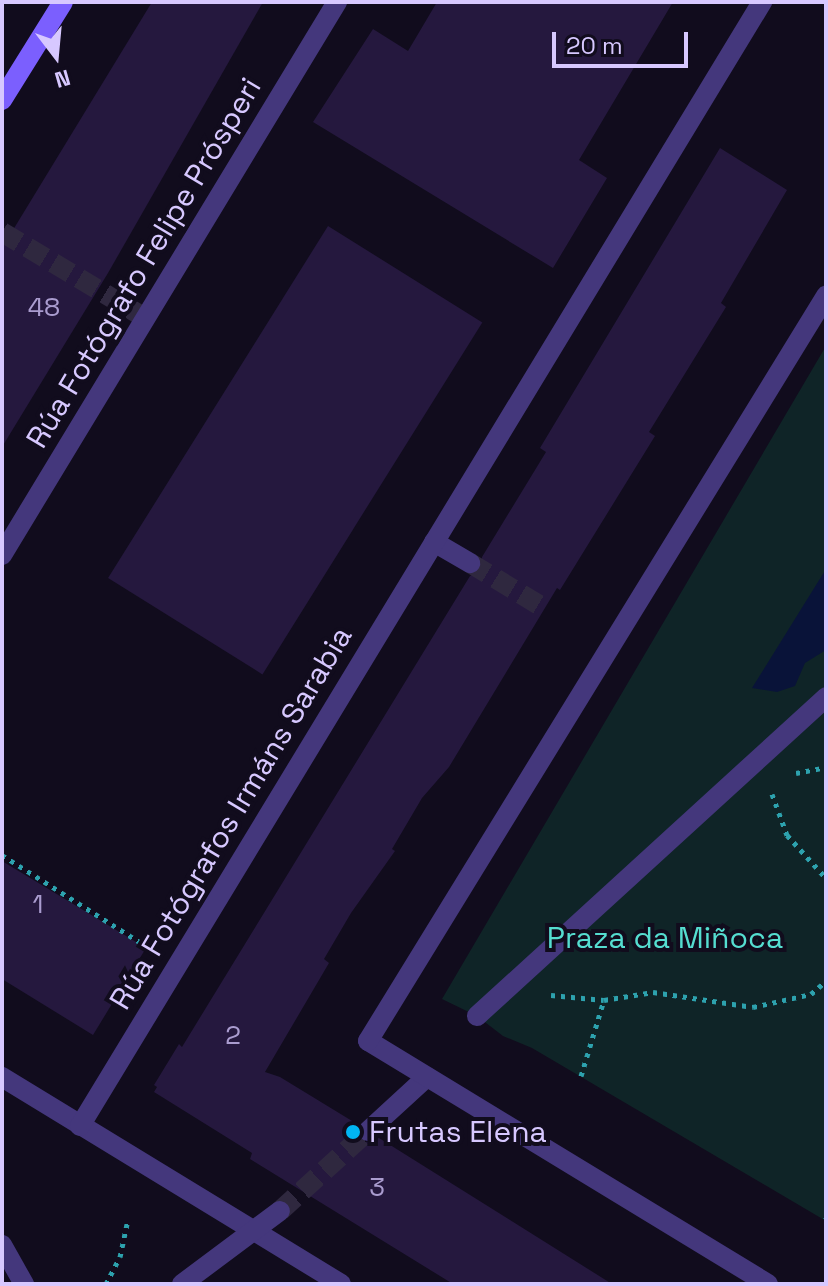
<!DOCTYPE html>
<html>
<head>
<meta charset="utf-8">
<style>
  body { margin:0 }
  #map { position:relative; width:828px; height:1286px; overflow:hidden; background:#110c1d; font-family:"Space Grotesk",sans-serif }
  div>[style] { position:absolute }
  .green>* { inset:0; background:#0f2427 }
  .water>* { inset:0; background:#091339 }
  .building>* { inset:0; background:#25183e; transform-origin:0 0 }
  .pedestrian-tunnel>* { height:20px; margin-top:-10px; transform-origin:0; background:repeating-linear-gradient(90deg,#2f283f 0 20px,transparent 0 30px) }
  .minor-tunnel>* { height:20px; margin-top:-10px; transform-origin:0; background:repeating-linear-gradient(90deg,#2f283f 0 20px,transparent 0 30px) }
  .path>* { height:5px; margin-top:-2.5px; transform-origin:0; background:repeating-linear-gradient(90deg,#2da2ae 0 4px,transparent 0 10px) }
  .pedestrian>* { height:20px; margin:-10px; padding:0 10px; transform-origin:10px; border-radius:10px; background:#44377c }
  .minor>* { height:20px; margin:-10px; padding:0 10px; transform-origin:10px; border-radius:10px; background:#44377c }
  .secondary>* { height:20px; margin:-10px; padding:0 10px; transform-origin:10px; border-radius:10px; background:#7b5ffe }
  .dots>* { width:22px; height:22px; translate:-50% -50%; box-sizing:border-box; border:4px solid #110c1d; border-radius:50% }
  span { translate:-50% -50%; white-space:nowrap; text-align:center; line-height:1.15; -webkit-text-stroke:8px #110c1d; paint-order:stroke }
  .number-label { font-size:26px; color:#aa9ccf }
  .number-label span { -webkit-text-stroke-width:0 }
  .street-label { font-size:30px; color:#d7c8ff }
  .park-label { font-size:30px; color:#55ddd0 }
  .poi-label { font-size:30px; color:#d7c8ff }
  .left { translate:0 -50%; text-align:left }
  .frame { position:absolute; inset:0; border:4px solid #d7c8ff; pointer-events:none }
  .north { position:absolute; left:16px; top:16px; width:80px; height:80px; -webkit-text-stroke:6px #110c1d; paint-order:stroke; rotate:164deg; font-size:22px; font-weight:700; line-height:32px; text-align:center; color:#d7c8ff }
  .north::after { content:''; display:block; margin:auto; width:28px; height:36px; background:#d7c8ff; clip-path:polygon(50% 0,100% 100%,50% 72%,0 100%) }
  .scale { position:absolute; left:552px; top:32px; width:136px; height:36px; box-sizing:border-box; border:4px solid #d7c8ff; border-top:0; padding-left:10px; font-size:24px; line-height:28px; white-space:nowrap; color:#d7c8ff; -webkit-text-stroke:6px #110c1d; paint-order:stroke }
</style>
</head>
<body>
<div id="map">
  <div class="green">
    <div style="clip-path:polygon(826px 346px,826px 1221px,532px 1048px,503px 1036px,477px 1016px,442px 999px)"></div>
  </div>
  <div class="water">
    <div style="clip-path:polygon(826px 569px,826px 650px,805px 663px,795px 686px,777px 692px,752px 688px)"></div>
  </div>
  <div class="building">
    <div style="clip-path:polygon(152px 2px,263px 2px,108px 273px,2px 447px,2px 248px)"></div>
    <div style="clip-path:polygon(437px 2px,673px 2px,579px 160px,607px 178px,553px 268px,313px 122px,373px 29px,408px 51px)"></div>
    <div style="clip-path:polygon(720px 148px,787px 190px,721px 303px,726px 307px,649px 432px,655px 436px,560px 590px,557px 588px,449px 767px,422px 798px,392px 849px,395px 851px,351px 913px,324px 959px,329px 963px,265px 1072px,280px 1077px,357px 1124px,356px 1135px,363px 1143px,379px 1138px,612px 1284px,453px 1284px,250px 1159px,252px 1153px,154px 1092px,157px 1087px,154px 1085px,179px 1044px,182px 1047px,470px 576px,481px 570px,482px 557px,546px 452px,540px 448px)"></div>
    <div style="left:328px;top:226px;width:182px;height:415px;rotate:32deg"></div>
    <div style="clip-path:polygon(2px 861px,146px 948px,93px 1035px,2px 979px)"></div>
  </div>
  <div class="pedestrian-tunnel">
    <div style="left:2px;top:232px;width:169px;rotate:31deg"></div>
    <div style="left:470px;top:563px;width:81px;rotate:31.3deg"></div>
  </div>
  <div class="minor-tunnel">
    <div style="left:280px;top:1211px;width:119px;rotate:-42.3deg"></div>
  </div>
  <div class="path">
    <div style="left:796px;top:773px;width:31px;rotate:-11deg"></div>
    <div style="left:772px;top:794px;width:44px;rotate:69.9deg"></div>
    <div style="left:787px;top:835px;width:58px;rotate:47.8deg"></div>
    <div style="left:2px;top:855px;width:170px;rotate:32.3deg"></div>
    <div style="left:551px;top:995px;width:53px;rotate:5.4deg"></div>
    <div style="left:604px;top:1000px;width:50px;rotate:-9.3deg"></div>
    <div style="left:653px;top:992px;width:101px;rotate:8.5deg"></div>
    <div style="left:753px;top:1007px;width:59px;rotate:-12.6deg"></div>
    <div style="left:811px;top:994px;width:20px;rotate:-41deg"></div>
    <div style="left:581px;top:1076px;width:79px;rotate:-73.2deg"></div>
    <div style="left:825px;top:1220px;width:1px;rotate:-45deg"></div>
    <div style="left:106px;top:1284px;width:30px;rotate:-63deg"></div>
    <div style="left:120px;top:1257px;width:38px;rotate:-78deg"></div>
  </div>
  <div class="pedestrian">
    <div style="left:434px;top:542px;width:42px;rotate:30.3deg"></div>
    <div style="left:477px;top:1016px;width:473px;rotate:-42.4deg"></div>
  </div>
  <div class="minor">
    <div style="left:2px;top:555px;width:647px;rotate:-58.79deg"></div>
    <div style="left:2px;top:1077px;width:397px;rotate:31.4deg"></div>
    <div style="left:80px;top:1126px;width:1315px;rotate:-58.75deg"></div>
    <div style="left:368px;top:1131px;width:80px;rotate:-42.5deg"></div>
    <div style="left:2px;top:1245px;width:45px;rotate:60.6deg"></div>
    <div style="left:182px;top:1284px;width:122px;rotate:-36.7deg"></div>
    <div style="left:768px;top:1284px;width:468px;rotate:-148.7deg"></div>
    <div style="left:368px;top:1041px;width:875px;rotate:-58.42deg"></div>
  </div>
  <div class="secondary">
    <div style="left:2px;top:100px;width:115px;rotate:-58.1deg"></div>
  </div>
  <div class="dots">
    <div style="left:353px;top:1132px;background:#01b5f2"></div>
  </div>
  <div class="number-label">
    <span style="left:44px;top:308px">48</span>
    <span style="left:38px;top:905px">1</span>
    <span style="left:233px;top:1036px">2</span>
    <span style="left:377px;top:1188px">3</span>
  </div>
  <div class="street-label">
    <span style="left:144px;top:263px;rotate:-59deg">Rúa Fotógrafo Felipe Prósperi</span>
    <span style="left:231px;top:818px;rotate:-59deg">Rúa Fotógrafos Irmáns Sarabia</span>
  </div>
  <div class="park-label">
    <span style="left:665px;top:938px">Praza da Miñoca</span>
  </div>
  <div class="poi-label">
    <span class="left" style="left:369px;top:1132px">Frutas Elena</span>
  </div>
  <div class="frame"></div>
  <div class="north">N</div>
  <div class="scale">20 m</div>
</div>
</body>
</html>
